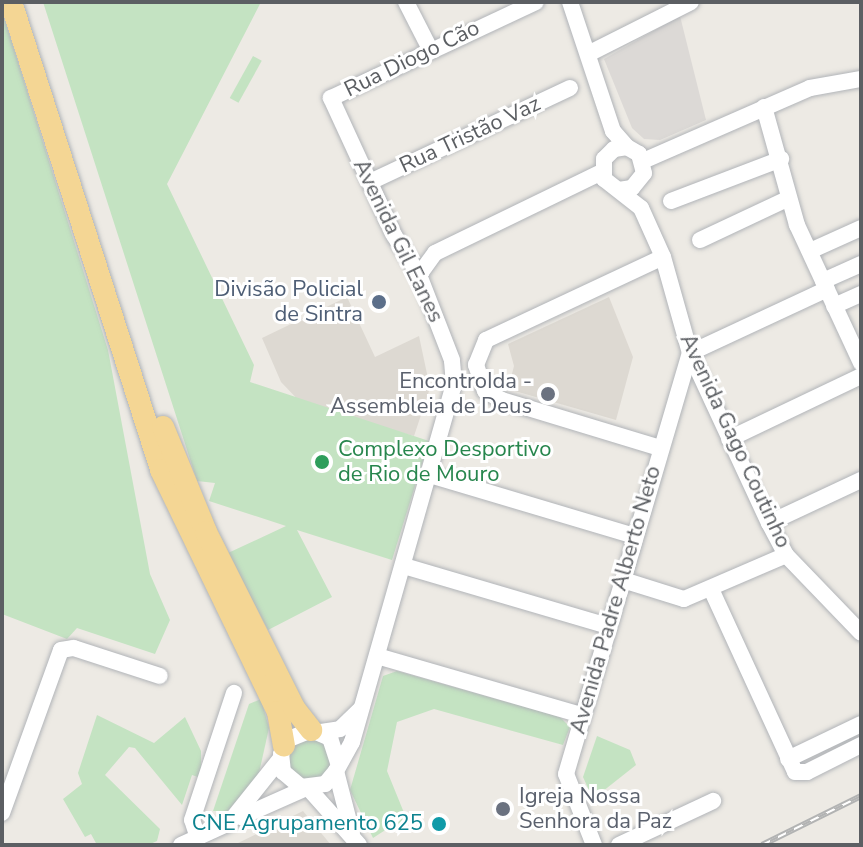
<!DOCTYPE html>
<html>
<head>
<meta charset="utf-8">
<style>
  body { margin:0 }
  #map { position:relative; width:863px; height:847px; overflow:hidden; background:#edeae4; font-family:"Nunito Sans",sans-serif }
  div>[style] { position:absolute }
  .industrial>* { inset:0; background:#dcd9d6 }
  .education>* { inset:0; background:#ddd9d2 }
  .green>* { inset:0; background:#c4e3c2; transform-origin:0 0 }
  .round { border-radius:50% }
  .roads { filter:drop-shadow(0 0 2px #b1b4b8) drop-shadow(0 0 2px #b1b4b8) }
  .minor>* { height:16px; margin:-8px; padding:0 8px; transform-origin:8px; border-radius:8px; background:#fff }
  .highway>* { height:22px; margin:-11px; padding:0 11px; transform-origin:11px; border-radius:11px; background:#f4d694 }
  .rail>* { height:6px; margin-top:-3px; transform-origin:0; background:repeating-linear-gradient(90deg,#fff 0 9px,#b2b3b3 0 18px); box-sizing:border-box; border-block:2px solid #b2b3b3 }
  .dots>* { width:22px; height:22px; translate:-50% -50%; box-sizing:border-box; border:4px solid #fff; border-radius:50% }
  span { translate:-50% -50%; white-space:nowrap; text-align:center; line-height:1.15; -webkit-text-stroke:6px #fff; paint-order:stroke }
  .street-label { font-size:22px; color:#5c5f63 }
  .service-label { font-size:22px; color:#4e5e75 }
  .right { translate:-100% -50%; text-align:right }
  .worship-label { font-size:22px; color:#5b616d }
  .left { translate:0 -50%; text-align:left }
  .leisure-label { font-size:22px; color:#27864d }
  .culture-label { font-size:22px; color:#0d838f }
  .frame { position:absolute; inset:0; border:4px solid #5c5f63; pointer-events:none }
</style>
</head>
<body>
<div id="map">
  <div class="industrial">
    <div style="clip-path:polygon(680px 16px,706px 120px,660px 140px,644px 139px,632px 128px,604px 59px)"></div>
  </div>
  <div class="education">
    <div style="clip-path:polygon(347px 297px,375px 357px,419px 336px,430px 388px,414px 436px,305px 407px,281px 382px,262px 338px)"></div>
    <div style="clip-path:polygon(609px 297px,633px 357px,616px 420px,508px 389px,514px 366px,508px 344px)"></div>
    <div style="clip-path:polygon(303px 811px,331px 845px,234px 845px)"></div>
  </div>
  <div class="green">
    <div style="clip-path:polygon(43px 2px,261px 2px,167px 184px,254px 365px,250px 382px,429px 441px,392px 560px,297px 530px,332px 597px,268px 630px,228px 553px,286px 526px,209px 501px,215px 483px,197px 481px)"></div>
    <div style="clip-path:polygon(2px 11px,108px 350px,150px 574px,170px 620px,155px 654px,77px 628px,67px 639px,2px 614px)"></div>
    <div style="left:253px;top:56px;width:10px;height:48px;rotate:29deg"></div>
    <div style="clip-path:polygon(397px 671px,560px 717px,570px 727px,563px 745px,434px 709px,397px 722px,387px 771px,409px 825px,394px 830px,390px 827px,373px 838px,350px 790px,383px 676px)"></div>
    <div style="clip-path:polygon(261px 699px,269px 728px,259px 773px,228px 811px,213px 811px,249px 704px)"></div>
    <div style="clip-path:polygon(97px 715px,154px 743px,185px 717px,201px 751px,201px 778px,192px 775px,182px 805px,135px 748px,129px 747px,105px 775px,160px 829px,157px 841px,148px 845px,97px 845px,91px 834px,85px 837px,63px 799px,82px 784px,78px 773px)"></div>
    <div style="clip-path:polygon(597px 736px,630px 750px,636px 765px,593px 799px,583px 777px)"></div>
    <div class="round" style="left:288px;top:739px;width:42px;height:42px"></div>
  </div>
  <div class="roads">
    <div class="minor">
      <div style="left:406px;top:2px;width:53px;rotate:62.9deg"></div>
      <div style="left:570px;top:2px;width:136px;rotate:71.6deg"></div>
      <div style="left:613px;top:131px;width:21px;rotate:49deg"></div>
      <div style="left:590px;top:53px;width:113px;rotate:-26.8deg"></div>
      <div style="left:764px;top:107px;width:123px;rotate:74.4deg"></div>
      <div style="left:797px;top:225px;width:152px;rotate:65.1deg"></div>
      <div style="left:643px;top:161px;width:182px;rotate:-23.6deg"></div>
      <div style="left:810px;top:88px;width:52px;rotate:-10deg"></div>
      <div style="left:370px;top:182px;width:221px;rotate:-25.2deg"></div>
      <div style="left:619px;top:190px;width:13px;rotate:-9deg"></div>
      <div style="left:632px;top:188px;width:19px;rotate:-51deg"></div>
      <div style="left:644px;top:173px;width:20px;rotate:-105deg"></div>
      <div style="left:639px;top:154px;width:14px;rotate:-150deg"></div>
      <div style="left:627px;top:147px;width:13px;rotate:171deg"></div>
      <div style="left:614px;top:149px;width:14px;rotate:135deg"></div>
      <div style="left:604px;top:159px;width:20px;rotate:90deg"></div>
      <div style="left:604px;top:179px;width:47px;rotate:38.1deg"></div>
      <div style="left:641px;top:208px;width:54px;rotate:65.8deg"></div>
      <div style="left:663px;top:257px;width:100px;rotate:74.3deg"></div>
      <div style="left:690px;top:353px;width:187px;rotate:65.1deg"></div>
      <div style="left:769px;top:523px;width:36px;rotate:62deg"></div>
      <div style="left:786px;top:555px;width:108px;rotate:46.1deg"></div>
      <div style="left:671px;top:201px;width:118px;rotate:-20.9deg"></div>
      <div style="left:700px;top:240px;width:96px;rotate:-25.2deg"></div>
      <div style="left:810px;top:251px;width:56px;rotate:-24.3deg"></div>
      <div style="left:419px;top:275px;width:27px;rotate:-54deg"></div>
      <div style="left:435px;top:253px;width:186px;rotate:-25.9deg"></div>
      <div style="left:823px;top:281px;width:42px;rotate:-24.1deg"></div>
      <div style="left:834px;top:306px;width:30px;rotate:-24deg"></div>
      <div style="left:690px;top:353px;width:151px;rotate:-25deg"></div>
      <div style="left:729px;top:439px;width:146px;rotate:-25.5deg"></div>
      <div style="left:660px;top:448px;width:165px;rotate:-163.1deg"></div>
      <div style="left:502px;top:400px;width:19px;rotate:-152deg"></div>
      <div style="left:485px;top:391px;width:28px;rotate:-109deg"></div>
      <div style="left:476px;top:365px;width:27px;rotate:-68deg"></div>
      <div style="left:486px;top:340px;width:195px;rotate:-25.1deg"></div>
      <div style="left:430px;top:475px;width:213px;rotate:16.6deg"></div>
      <div style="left:769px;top:523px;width:102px;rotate:-25.1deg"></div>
      <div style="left:404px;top:566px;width:213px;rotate:16.4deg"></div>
      <div style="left:623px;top:580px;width:64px;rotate:17.3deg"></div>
      <div style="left:684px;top:599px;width:111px;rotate:-23.3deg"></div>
      <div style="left:711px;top:589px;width:201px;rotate:65.3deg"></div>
      <div style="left:795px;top:772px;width:12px"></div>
      <div style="left:807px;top:772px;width:60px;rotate:-26.6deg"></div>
      <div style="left:377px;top:656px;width:213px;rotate:16.1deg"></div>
      <div style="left:321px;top:732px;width:19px;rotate:-9deg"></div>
      <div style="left:340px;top:729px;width:28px;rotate:-44deg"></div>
      <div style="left:788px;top:759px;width:81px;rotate:-25.6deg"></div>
      <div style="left:336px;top:771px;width:17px;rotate:130deg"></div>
      <div style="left:325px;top:784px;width:24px;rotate:173deg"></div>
      <div style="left:301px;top:787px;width:23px;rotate:-140deg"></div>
      <div style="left:283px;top:772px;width:18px;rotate:-96deg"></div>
      <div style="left:281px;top:754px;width:17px;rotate:-62deg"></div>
      <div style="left:289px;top:739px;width:24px;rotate:-22deg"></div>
      <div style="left:311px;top:730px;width:21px;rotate:23deg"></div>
      <div style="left:330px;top:738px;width:26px;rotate:72deg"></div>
      <div style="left:309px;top:789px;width:75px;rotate:48.2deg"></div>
      <div style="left:2px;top:813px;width:173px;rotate:-70.1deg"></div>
      <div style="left:61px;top:650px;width:13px;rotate:-9deg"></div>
      <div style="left:74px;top:648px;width:90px;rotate:18deg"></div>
      <div style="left:241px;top:817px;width:71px;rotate:-24deg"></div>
      <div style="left:352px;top:833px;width:64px;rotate:-104.5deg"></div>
      <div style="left:336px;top:771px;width:33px;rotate:-61deg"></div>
      <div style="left:352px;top:742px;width:372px;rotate:-74.1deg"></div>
      <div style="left:454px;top:384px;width:24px;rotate:-95deg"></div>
      <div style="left:452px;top:360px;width:91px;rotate:-111.2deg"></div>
      <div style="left:419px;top:275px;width:47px;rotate:-122deg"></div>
      <div style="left:394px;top:235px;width:151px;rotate:-114.7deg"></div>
      <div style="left:331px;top:98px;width:226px;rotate:-25.1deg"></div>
      <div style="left:198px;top:838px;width:19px;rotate:-108deg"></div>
      <div style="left:192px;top:820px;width:134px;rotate:-71.7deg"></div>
      <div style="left:181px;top:845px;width:53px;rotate:-24.6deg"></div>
      <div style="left:229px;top:823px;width:82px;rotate:-51.4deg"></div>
      <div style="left:594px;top:845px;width:76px;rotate:-111.5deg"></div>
      <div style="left:566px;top:774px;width:439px;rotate:-73.6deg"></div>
      <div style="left:619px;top:845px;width:104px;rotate:-25.1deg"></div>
    </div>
    <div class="highway">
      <div style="left:11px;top:2px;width:491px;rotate:72.2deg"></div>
      <div style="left:161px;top:470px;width:269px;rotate:64.2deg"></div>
      <div style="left:278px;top:712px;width:34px;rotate:80deg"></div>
      <div style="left:163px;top:427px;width:113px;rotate:67.7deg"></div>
      <div style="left:206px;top:532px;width:197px;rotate:63.4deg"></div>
      <div style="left:294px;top:708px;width:28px;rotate:52deg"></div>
    </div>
  </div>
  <div class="rail">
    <div style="left:762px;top:845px;width:110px;rotate:-26.3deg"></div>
  </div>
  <div class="dots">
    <div style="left:379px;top:302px;background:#5c6f8a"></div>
    <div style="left:548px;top:394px;background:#6b7280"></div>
    <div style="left:322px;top:462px;background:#2e9e5b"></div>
    <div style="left:503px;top:809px;background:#6b7280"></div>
    <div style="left:439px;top:824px;background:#0f9aa8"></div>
  </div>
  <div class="street-label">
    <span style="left:412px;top:59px;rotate:-26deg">Rua Diogo Cão</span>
    <span style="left:470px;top:135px;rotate:-25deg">Rua Tristão Vaz</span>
    <span style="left:398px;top:241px;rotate:64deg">Avenida Gil Eanes</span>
    <span style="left:735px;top:441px;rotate:65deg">Avenida Gago Coutinho</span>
    <span style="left:616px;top:600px;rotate:-74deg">Avenida Padre Alberto Neto</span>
  </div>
  <div class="service-label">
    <span class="right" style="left:363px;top:302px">Divisão Policial<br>de Sintra</span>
  </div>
  <div class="worship-label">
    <span class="right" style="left:532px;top:394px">EncontroIda -<br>Assembleia de Deus</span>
    <span class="left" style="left:519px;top:809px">Igreja Nossa<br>Senhora da Paz</span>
  </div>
  <div class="leisure-label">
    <span class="left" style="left:338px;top:462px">Complexo Desportivo<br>de Rio de Mouro</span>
  </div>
  <div class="culture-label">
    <span class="right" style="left:423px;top:824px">CNE Agrupamento 625</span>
  </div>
  <div class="frame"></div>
</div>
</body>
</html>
